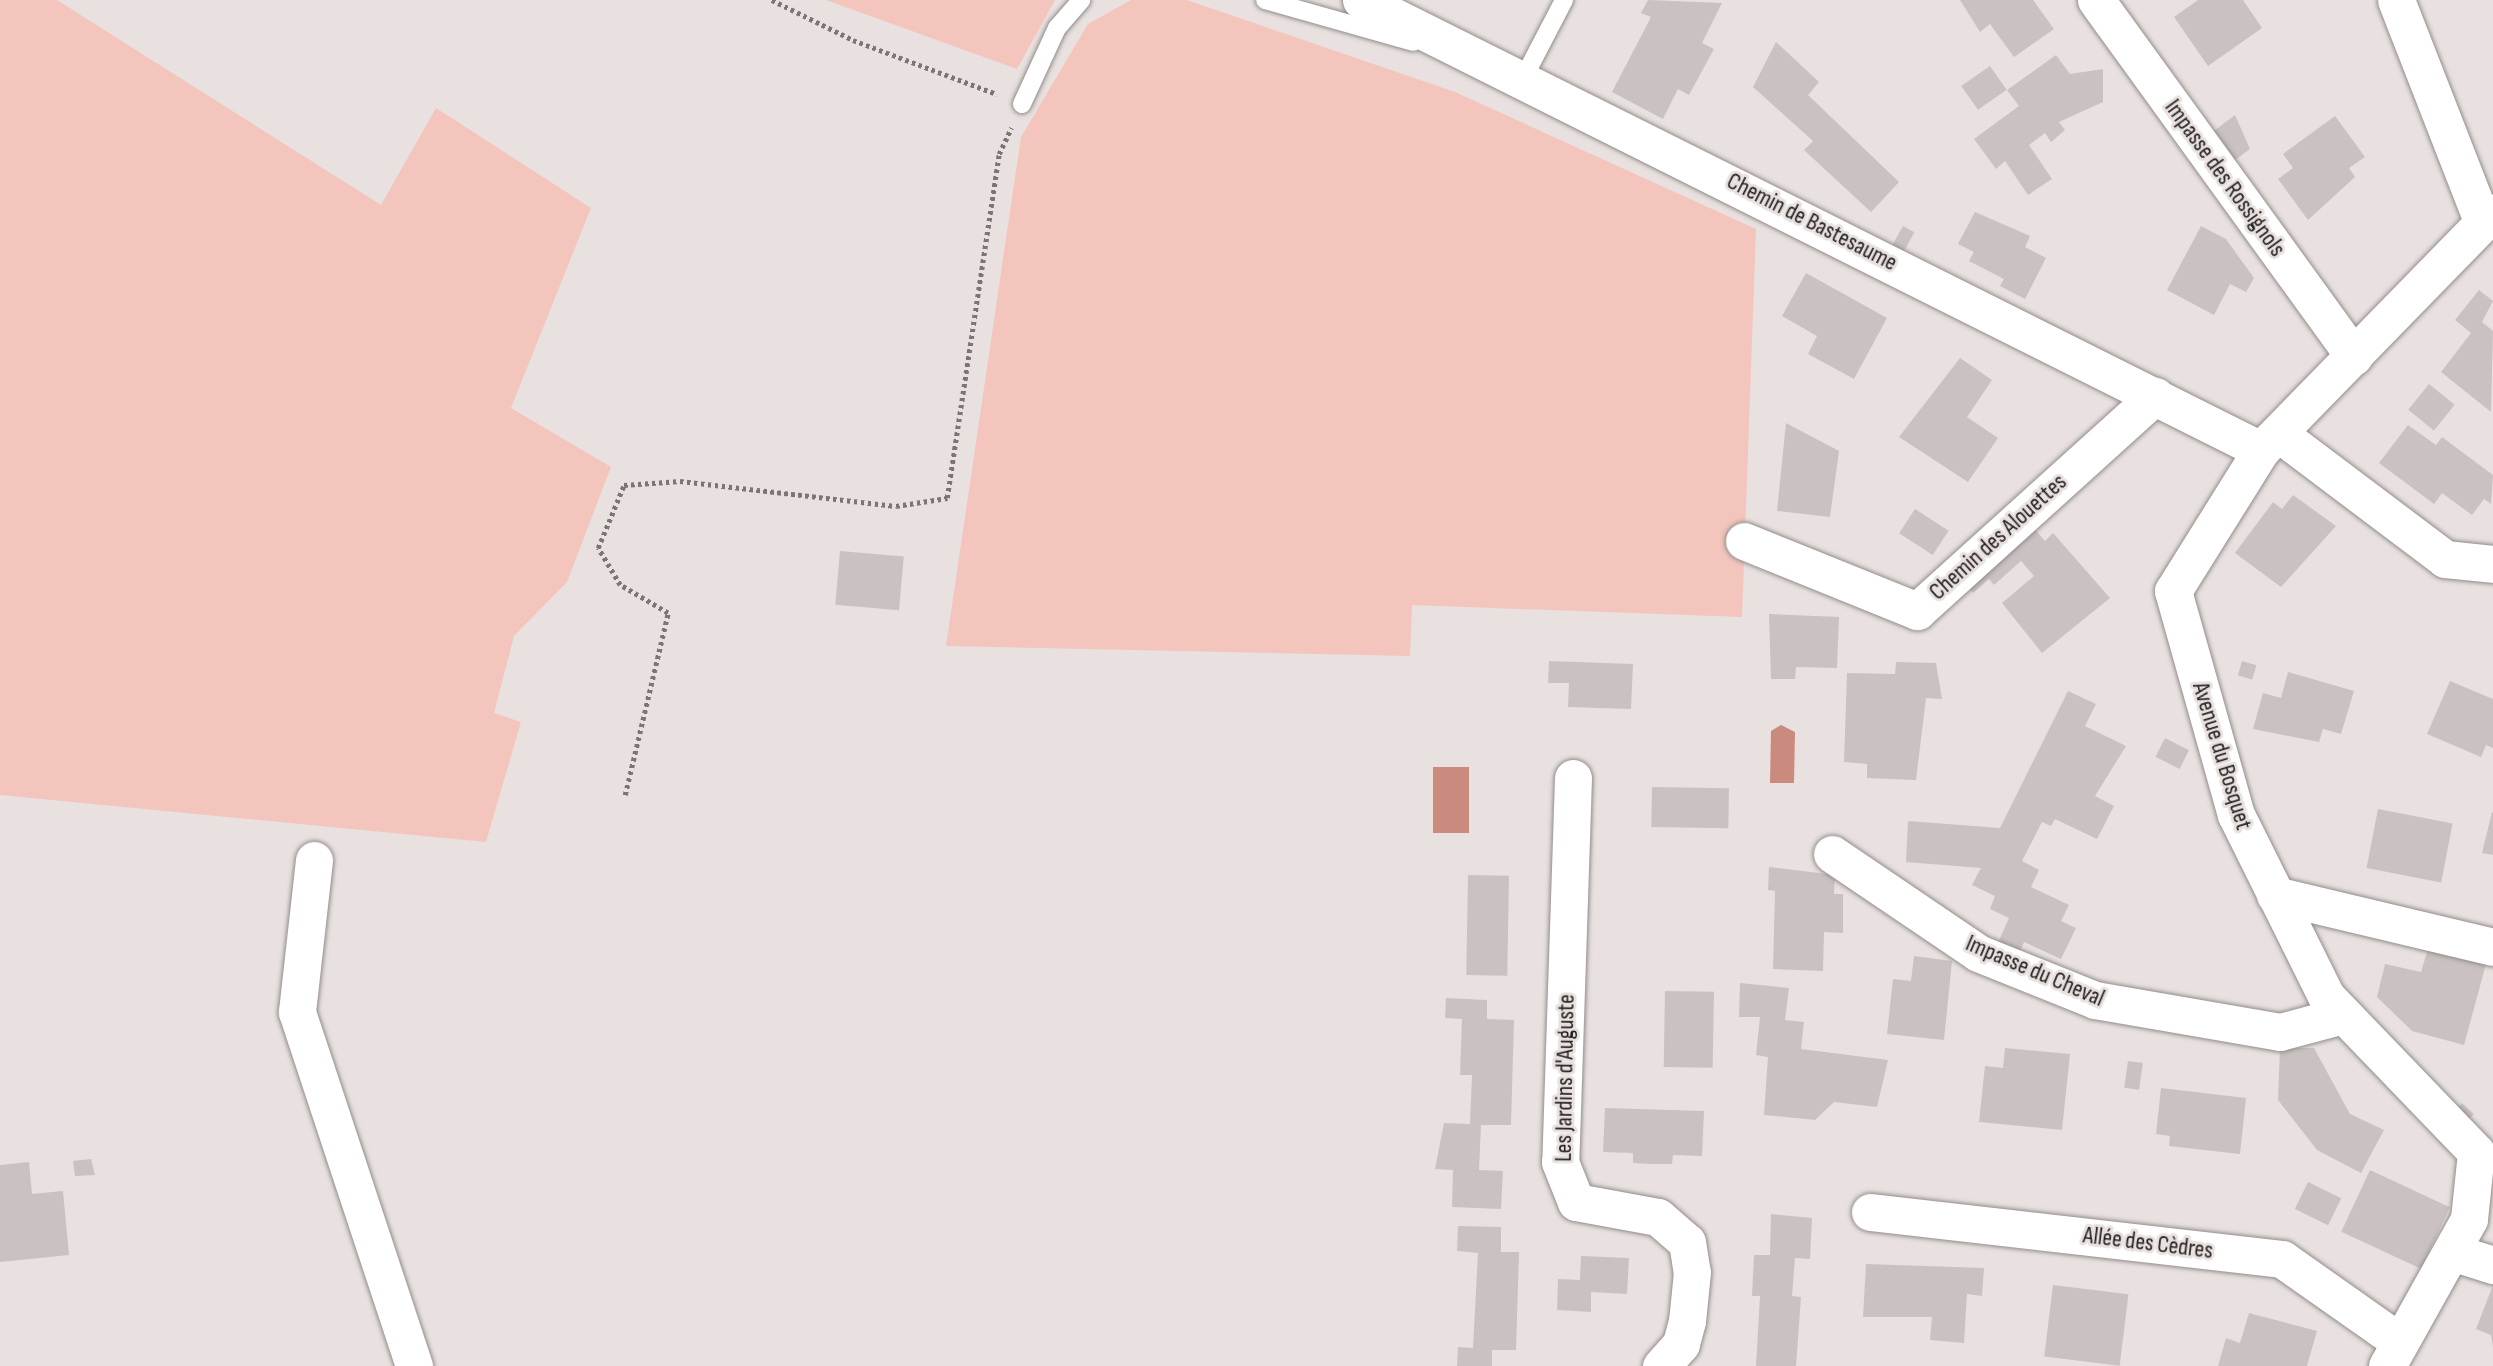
<!DOCTYPE html>
<html>
<head>
<meta charset="utf-8">
<style>
  body { margin:0 }
  #map { position:relative; width:2493px; height:1366px; overflow:hidden; background:#e8e1df; font-family:"Sofia Sans Condensed",sans-serif }
  div>[style] { position:absolute }
  .green>* { inset:0; background:#f3c5bc }
  .water>* { inset:0; background:#cb8a7e; transform-origin:0 0 }
  .building>* { inset:0; background:#c9c2c1; transform-origin:0 0 }
  .path>* { height:4.5px; margin-top:-2.25px; transform-origin:0; background:repeating-linear-gradient(90deg,#7a7674 0 3.5px,transparent 0 7px) }
  .roads { filter:drop-shadow(0 0 2px #938c8b) drop-shadow(0 0 2px #938c8b) }
  .service>* { height:18px; margin:-9px; padding:0 9px; transform-origin:9px; border-radius:9px; background:#fff }
  .minor>* { height:37px; margin:-18.5px; padding:0 18.5px; transform-origin:18.5px; border-radius:18.5px; background:#fff }
  span { translate:-50% -50%; white-space:nowrap; text-align:center; line-height:1.15; -webkit-text-stroke:6px #e8e1df; paint-order:stroke }
  .street-label { font-size:24px; color:#201e1d }
</style>
</head>
<body>
<div id="map">
  <div class="green">
    <div style="clip-path:polygon(0 0,57px 0,381px 205px,436px 108px,591px 208px,511px 408px,611px 467px,567px 582px,514px 636px,494px 713px,521px 722px,486px 842px,0 795px)"></div>
    <div style="clip-path:polygon(826px 0,1055px 0,1017px 69px)"></div>
    <div style="clip-path:polygon(1131px 0,1187px 0,1455px 92px,1756px 229px,1742px 617px,1412px 605px,1410px 656px,946px 646px,1021px 137px,1088px 24px)"></div>
  </div>
  <div class="water">
    <div style="clip-path:polygon(1781px 725px,1795px 732px,1794px 783px,1770px 783px,1771px 731px)"></div>
    <div style="left:1433px;top:767px;width:36px;height:66px"></div>
  </div>
  <div class="building">
    <div style="clip-path:polygon(1648px 0,1722px 3px,1702px 43px,1714px 49px,1689px 95px,1678px 89px,1663px 119px,1612px 92px,1651px 17px,1641px 13px)"></div>
    <div style="clip-path:polygon(1960px 0,2033px 0,2054px 29px,2014px 57px,1990px 24px,1980px 32px)"></div>
    <div style="clip-path:polygon(2198px 0,2243px 0,2262px 28px,2208px 66px,2174px 17px)"></div>
    <div style="clip-path:polygon(1776px 42px,1819px 82px,1808px 95px,1899px 182px,1871px 212px,1804px 150px,1813px 141px,1753px 87px)"></div>
    <div style="clip-path:polygon(2056px 55px,2070px 74px,2103px 69px,2103px 102px,2059px 122px,2065px 130px,2051px 142px,2045px 133px,2029px 145px,2052px 179px,2028px 195px,2005px 161px,1996px 169px,1974px 139px,2019px 106px,2007px 90px)"></div>
    <div style="left:1990px;top:66px;width:29px;height:35px;rotate:55deg"></div>
    <div style="clip-path:polygon(2235px 115px,2250px 149px,2235px 160px,2214px 131px)"></div>
    <div style="clip-path:polygon(2335px 116px,2365px 157px,2349px 168px,2355px 177px,2308px 220px,2278px 179px,2293px 168px,2283px 154px)"></div>
    <div style="clip-path:polygon(1975px 212px,2030px 236px,2025px 247px,2046px 258px,2025px 299px,2000px 286px,2004px 279px,1969px 261px,1974px 252px,1958px 244px)"></div>
    <div style="left:1903px;top:226px;width:13px;height:27px;rotate:29deg"></div>
    <div style="clip-path:polygon(2201px 226px,2226px 239px,2254px 278px,2246px 292px,2230px 284px,2214px 315px,2167px 290px)"></div>
    <div style="clip-path:polygon(1806px 273px,1887px 318px,1854px 379px,1808px 354px,1817px 336px,1782px 316px)"></div>
    <div style="clip-path:polygon(2479px 290px,2493px 301px,2482px 322px,2493px 331px,2491px 412px,2441px 372px,2471px 333px,2455px 320px)"></div>
    <div style="clip-path:polygon(1960px 358px,1992px 380px,1967px 417px,1998px 438px,1968px 482px,1899px 437px)"></div>
    <div style="left:2429px;top:384px;width:33px;height:33px;rotate:39deg"></div>
    <div style="clip-path:polygon(1786px 423px,1839px 451px,1830px 517px,1777px 511px)"></div>
    <div style="clip-path:polygon(2408px 425px,2436px 445px,2442px 437px,2493px 475px,2491px 504px,2484px 499px,2472px 515px,2442px 493px,2434px 504px,2379px 463px)"></div>
    <div style="clip-path:polygon(2293px 495px,2336px 526px,2281px 587px,2235px 553px,2273px 502px,2282px 509px)"></div>
    <div style="left:1915px;top:509px;width:40px;height:29px;rotate:33deg"></div>
    <div style="clip-path:polygon(2031px 525px,2045px 541px,2053px 533px,2110px 598px,2042px 653px,2002px 603px,2034px 576px,2021px 561px,1994px 585px,1989px 579px,1973px 593px,1963px 583px)"></div>
    <div style="left:840px;top:551px;width:64px;height:54px;rotate:5deg"></div>
    <div style="clip-path:polygon(1769px 614px,1839px 617px,1837px 668px,1796px 667px,1795px 679px,1771px 679px)"></div>
    <div style="clip-path:polygon(1549px 661px,1633px 664px,1631px 709px,1568px 707px,1569px 683px,1548px 683px)"></div>
    <div style="left:2242px;top:661px;width:15px;height:15px;rotate:16deg"></div>
    <div style="clip-path:polygon(1896px 662px,1936px 663px,1942px 699px,1926px 698px,1916px 780px,1867px 778px,1867px 764px,1844px 762px,1847px 673px,1895px 674px)"></div>
    <div style="clip-path:polygon(2288px 672px,2354px 691px,2341px 734px,2323px 729px,2319px 742px,2253px 729px,2263px 693px,2281px 698px)"></div>
    <div style="clip-path:polygon(2450px 681px,2493px 699px,2493px 748px,2486px 745px,2481px 757px,2427px 734px)"></div>
    <div style="clip-path:polygon(2068px 691px,2096px 704px,2085px 726px,2126px 746px,2095px 796px,2114px 806px,2097px 839px,2055px 819px,2051px 826px,2042px 822px,2022px 861px,2039px 870px,2031px 887px,2069px 905px,2061px 921px,2076px 928px,2061px 959px,2024px 942px,2019px 953px,1998px 943px,2009px 918px,1990px 909px,1995px 896px,1972px 885px,1981px 868px,1906px 862px,1908px 821px,2000px 828px)"></div>
    <div style="left:2165px;top:738px;width:27px;height:21px;rotate:27deg"></div>
    <div style="left:1652px;top:787px;width:77px;height:40px;rotate:1deg"></div>
    <div style="left:2378px;top:809px;width:76px;height:60px;rotate:11deg"></div>
    <div style="clip-path:polygon(2492px 812px,2493px 813px,2493px 855px,2482px 853px)"></div>
    <div style="clip-path:polygon(1769px 867px,1835px 875px,1834px 894px,1843px 894px,1843px 933px,1824px 932px,1823px 971px,1773px 969px,1775px 891px,1768px 890px)"></div>
    <div style="left:1468px;top:875px;width:41px;height:100px;rotate:1deg"></div>
    <div style="clip-path:polygon(2428px 949px,2486px 964px,2464px 1045px,2412px 1031px,2377px 997px,2385px 964px,2421px 972px)"></div>
    <div style="clip-path:polygon(1914px 956px,1952px 961px,1944px 1040px,1887px 1034px,1893px 979px,1911px 981px)"></div>
    <div style="clip-path:polygon(1740px 983px,1789px 988px,1785px 1020px,1804px 1022px,1801px 1049px,1888px 1060px,1877px 1107px,1834px 1102px,1815px 1120px,1764px 1115px,1768px 1057px,1756px 1055px,1760px 1017px,1739px 1017px)"></div>
    <div style="left:1665px;top:991px;width:49px;height:76px;rotate:1deg"></div>
    <div style="clip-path:polygon(1446px 998px,1487px 1000px,1487px 1019px,1514px 1020px,1511px 1125px,1481px 1125px,1479px 1170px,1503px 1171px,1501px 1209px,1452px 1207px,1453px 1170px,1435px 1169px,1444px 1123px,1470px 1124px,1472px 1075px,1460px 1075px,1462px 1019px,1445px 1018px)"></div>
    <div style="clip-path:polygon(2005px 1048px,2070px 1054px,2062px 1130px,1979px 1122px,1985px 1066px,2003px 1068px)"></div>
    <div style="clip-path:polygon(2280px 1048px,2314px 1048px,2350px 1114px,2384px 1130px,2361px 1173px,2317px 1150px,2278px 1100px)"></div>
    <div style="left:2128px;top:1061px;width:15px;height:27px;rotate:8deg"></div>
    <div style="clip-path:polygon(2161px 1088px,2246px 1098px,2240px 1154px,2169px 1146px,2170px 1136px,2156px 1134px)"></div>
    <div style="left:2462px;top:1103px;width:16px;height:13px;rotate:43deg"></div>
    <div style="clip-path:polygon(1605px 1108px,1704px 1111px,1702px 1156px,1673px 1155px,1672px 1164px,1654px 1164px,1633px 1163px,1633px 1153px,1603px 1152px)"></div>
    <div style="clip-path:polygon(91px 1159px,95px 1175px,75px 1176px,73px 1161px)"></div>
    <div style="clip-path:polygon(29px 1162px,32px 1194px,63px 1191px,69px 1255px,0 1262px,0 1165px)"></div>
    <div style="left:2370px;top:1170px;width:88px;height:68px;rotate:25deg"></div>
    <div style="left:2308px;top:1182px;width:37px;height:30px;rotate:26deg"></div>
    <div style="clip-path:polygon(1771px 1214px,1812px 1218px,1810px 1259px,1795px 1258px,1792px 1296px,1801px 1297px,1796px 1366px,1756px 1366px,1760px 1296px,1752px 1296px,1754px 1255px,1770px 1255px)"></div>
    <div style="clip-path:polygon(1458px 1226px,1501px 1227px,1501px 1252px,1519px 1252px,1516px 1350px,1492px 1350px,1492px 1366px,1457px 1366px,1458px 1347px,1473px 1348px,1478px 1253px,1457px 1251px)"></div>
    <div style="clip-path:polygon(1581px 1256px,1629px 1258px,1627px 1294px,1591px 1292px,1591px 1312px,1557px 1310px,1558px 1279px,1580px 1280px)"></div>
    <div style="clip-path:polygon(1866px 1264px,1984px 1268px,1982px 1296px,1967px 1294px,1964px 1343px,1930px 1340px,1932px 1317px,1863px 1317px)"></div>
    <div style="left:2053px;top:1285px;width:76px;height:72px;rotate:7deg"></div>
    <div style="clip-path:polygon(2493px 1285px,2493px 1347px,2491px 1335px,2476px 1329px)"></div>
    <div style="clip-path:polygon(2249px 1313px,2317px 1331px,2307px 1366px,2218px 1366px,2226px 1338px,2240px 1343px)"></div>
  </div>
  <div class="path">
    <div style="left:772px;top:0;width:90px;rotate:26.3deg"></div>
    <div style="left:853px;top:40px;width:154px;rotate:20.6deg"></div>
    <div style="left:625px;top:795px;width:187px;rotate:-76.7deg"></div>
    <div style="left:668px;top:613px;width:56px;rotate:-149.7deg"></div>
    <div style="left:620px;top:585px;width:43px;rotate:-120.7deg"></div>
    <div style="left:598px;top:548px;width:68px;rotate:-67.6deg"></div>
    <div style="left:624px;top:485px;width:56px;rotate:-4.1deg"></div>
    <div style="left:680px;top:481px;width:217px;rotate:6.6deg"></div>
    <div style="left:896px;top:506px;width:52px;rotate:-8.9deg"></div>
    <div style="left:947px;top:498px;width:348px;rotate:-81.4deg"></div>
    <div style="left:999px;top:154px;width:29px;rotate:-65deg"></div>
  </div>
  <div class="roads">
    <div class="service">
      <div style="left:1265px;top:0;width:154px;rotate:15.8deg"></div>
      <div style="left:1524px;top:77px;width:87px;rotate:-62.5deg"></div>
      <div style="left:1022px;top:104px;width:84px;rotate:-65.3deg"></div>
      <div style="left:1057px;top:28px;width:37px;rotate:-49deg"></div>
    </div>
    <div class="minor">
      <div style="left:1361px;top:0;width:1006px;rotate:26.57deg"></div>
      <div style="left:2096px;top:0;width:440px;rotate:54.1deg"></div>
      <div style="left:2396px;top:0;width:239px;rotate:68.7deg"></div>
      <div style="left:2278px;top:433px;width:209px;rotate:37deg"></div>
      <div style="left:2445px;top:559px;width:48px;rotate:5.9deg"></div>
      <div style="left:1744px;top:541px;width:187px;rotate:22deg"></div>
      <div style="left:1917px;top:611px;width:321px;rotate:-42.1deg"></div>
      <div style="left:1573px;top:778px;width:384px;rotate:91.9deg"></div>
      <div style="left:1560px;top:1162px;width:43px;rotate:68.2deg"></div>
      <div style="left:1576px;top:1202px;width:83px;rotate:10.4deg"></div>
      <div style="left:1658px;top:1217px;width:38px;rotate:41deg"></div>
      <div style="left:1687px;top:1242px;width:30px;rotate:81deg"></div>
      <div style="left:1692px;top:1272px;width:49px;rotate:95.8deg"></div>
      <div style="left:1687px;top:1321px;width:24px;rotate:105deg"></div>
      <div style="left:1681px;top:1344px;width:30px;rotate:132deg"></div>
      <div style="left:1832px;top:854px;width:176px;rotate:34.1deg"></div>
      <div style="left:1978px;top:953px;width:126px;rotate:21.9deg"></div>
      <div style="left:2095px;top:1000px;width:188px;rotate:9.8deg"></div>
      <div style="left:2280px;top:1032px;width:65px;rotate:-15.1deg"></div>
      <div style="left:314px;top:860px;width:153px;rotate:96.4deg"></div>
      <div style="left:297px;top:1012px;width:373px;rotate:71.7deg"></div>
      <div style="left:2275px;top:895px;width:224px;rotate:13.4deg"></div>
      <div style="left:1870px;top:1212px;width:415px;rotate:6.5deg"></div>
      <div style="left:2282px;top:1259px;width:144px;rotate:35.1deg"></div>
      <div style="left:2452px;top:1252px;width:43px;rotate:17.6deg"></div>
      <div style="left:2387px;top:1366px;width:168px;rotate:-60.8deg"></div>
      <div style="left:2469px;top:1219px;width:67px;rotate:-84deg"></div>
      <div style="left:2476px;top:1152px;width:216px;rotate:-133.9deg"></div>
      <div style="left:2326px;top:996px;width:202px;rotate:-116.4deg"></div>
      <div style="left:2236px;top:815px;width:233px;rotate:-105.7deg"></div>
      <div style="left:2173px;top:591px;width:166px;rotate:-58deg"></div>
      <div style="left:2261px;top:450px;width:332px;rotate:-45.7deg"></div>
    </div>
  </div>
  <div class="street-label">
    <span style="left:2225px;top:178px;rotate:54deg">Impasse des Rossignols</span>
    <span style="left:1812px;top:222px;rotate:27deg">Chemin de Bastesaume</span>
    <span style="left:1998px;top:537px;rotate:-42deg">Chemin des Alouettes</span>
    <span style="left:2222px;top:756px;rotate:73deg">Avenue du Bosquet</span>
    <span style="left:2035px;top:971px;rotate:23deg">Impasse du Cheval</span>
    <span style="left:1565px;top:1078px;rotate:-89deg">Les Jardins d'Auguste</span>
    <span style="left:2148px;top:1243px;rotate:7deg">Allée des Cèdres</span>
  </div>
</div>
</body>
</html>
